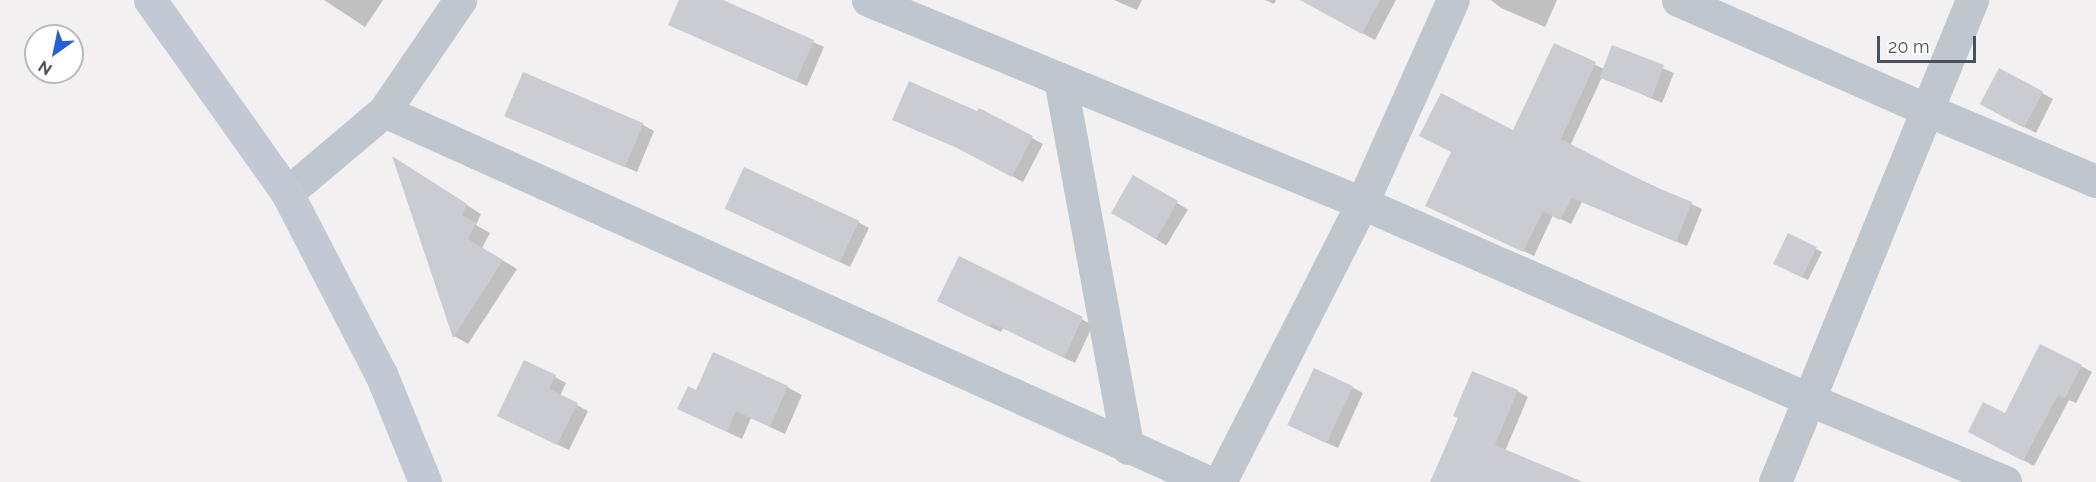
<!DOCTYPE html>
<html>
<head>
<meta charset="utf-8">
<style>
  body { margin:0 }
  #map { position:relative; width:2096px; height:482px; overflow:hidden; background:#f2f0f0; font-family:Raleway,sans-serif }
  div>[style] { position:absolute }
  .shadow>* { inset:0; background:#0003; transform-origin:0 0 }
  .building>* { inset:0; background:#caccd2; transform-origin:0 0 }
  .minor>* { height:33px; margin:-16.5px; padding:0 16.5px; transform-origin:16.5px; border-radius:16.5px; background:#bfc6cd }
  .secondary>* { height:33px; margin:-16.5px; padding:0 16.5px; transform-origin:16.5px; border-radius:16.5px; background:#c2c9d5 }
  span { translate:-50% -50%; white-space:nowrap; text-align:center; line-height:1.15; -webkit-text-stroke:4.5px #fff; paint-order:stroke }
  .north { position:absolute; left:24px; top:24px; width:60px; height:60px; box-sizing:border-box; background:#fff; border:2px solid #b6b9be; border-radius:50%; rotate:213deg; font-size:16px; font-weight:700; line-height:24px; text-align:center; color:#49515c }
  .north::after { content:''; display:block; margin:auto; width:21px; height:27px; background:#285fd4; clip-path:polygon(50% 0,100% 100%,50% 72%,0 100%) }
  .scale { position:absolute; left:1877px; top:36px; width:99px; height:27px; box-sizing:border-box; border:3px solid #49515c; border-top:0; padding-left:8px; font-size:18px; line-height:21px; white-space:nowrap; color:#49515c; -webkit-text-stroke:4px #fff; paint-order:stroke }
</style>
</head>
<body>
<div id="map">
  <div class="shadow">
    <div style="clip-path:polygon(324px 0,383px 0,365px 27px)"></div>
    <div style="clip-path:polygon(681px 0,720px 0,824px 47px,807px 86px,681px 30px)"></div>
    <div style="clip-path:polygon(1114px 0,1142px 0,1137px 10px)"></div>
    <div style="clip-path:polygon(1265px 0,1276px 0,1274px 4px)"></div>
    <div style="clip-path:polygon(1302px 0,1396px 0,1375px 40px)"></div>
    <div style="clip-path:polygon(1491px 0,1557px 0,1545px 27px,1501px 8px)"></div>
    <div style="clip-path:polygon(1555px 45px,1604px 69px,1613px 47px,1674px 73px,1662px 103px,1602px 77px,1570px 146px,1702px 209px,1687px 246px,1582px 202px,1571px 224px,1553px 215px,1534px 256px,1437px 211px,1514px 132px)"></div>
    <div style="clip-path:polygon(2000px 70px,2053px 99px,2036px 133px,1993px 111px)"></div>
    <div style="clip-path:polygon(507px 115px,643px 125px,654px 131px,637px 172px)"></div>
    <div style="clip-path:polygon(894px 119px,1032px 138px,1043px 144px,1023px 182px,970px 153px)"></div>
    <div style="clip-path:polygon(407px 167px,481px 214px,476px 225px,490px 233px,482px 248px,517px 269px,468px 344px,454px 336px)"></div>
    <div style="left:1134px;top:177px;width:63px;height:42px;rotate:31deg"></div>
    <div style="clip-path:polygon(737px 214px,858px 222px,869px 228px,850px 267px)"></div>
    <div style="clip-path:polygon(1789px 235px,1822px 252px,1808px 280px,1781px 267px)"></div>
    <div style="clip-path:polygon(960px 258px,1093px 325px,1075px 363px,1003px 328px,1001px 332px,949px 307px)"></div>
    <div style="clip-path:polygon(2081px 366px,2092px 372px,2076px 403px,2069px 400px,2034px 466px,1980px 437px,2006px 415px)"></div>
    <div style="clip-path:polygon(555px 377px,566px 383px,560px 396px,588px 411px,569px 450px,510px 422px)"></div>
    <div style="clip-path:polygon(787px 387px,802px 395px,785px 434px,751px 418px,742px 439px,679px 409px,697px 392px)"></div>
    <div style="clip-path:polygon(1352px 387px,1363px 393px,1338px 448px,1301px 431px)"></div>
    <div style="clip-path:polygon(1517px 391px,1528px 397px,1505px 451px,1578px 482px,1431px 482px,1460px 418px)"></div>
  </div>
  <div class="building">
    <div style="clip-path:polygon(679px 0,723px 0,814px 40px,796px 81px,668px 25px)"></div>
    <div style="clip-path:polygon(1300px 0,1380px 0,1362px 34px)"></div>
    <div style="clip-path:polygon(1554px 43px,1596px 62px,1561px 139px,1648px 184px,1692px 202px,1676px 242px,1572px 198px,1560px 220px,1543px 211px,1523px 252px,1425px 206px,1451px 152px,1419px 136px,1441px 93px,1513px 130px)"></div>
    <div style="left:1612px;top:45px;width:56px;height:35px;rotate:21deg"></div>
    <div style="left:1999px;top:68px;width:50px;height:41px;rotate:28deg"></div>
    <div style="left:523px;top:72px;width:131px;height:48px;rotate:23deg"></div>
    <div style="clip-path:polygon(909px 81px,977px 111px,979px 108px,1033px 136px,1012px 177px,957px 148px,892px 120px)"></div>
    <div style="clip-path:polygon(392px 156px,467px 204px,462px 215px,476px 223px,468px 239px,503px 260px,453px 338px)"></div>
    <div style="left:744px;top:167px;width:127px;height:46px;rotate:25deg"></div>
    <div style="left:1133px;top:175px;width:52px;height:44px;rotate:30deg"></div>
    <div style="left:1788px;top:233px;width:32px;height:34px;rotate:26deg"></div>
    <div style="clip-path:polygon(959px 256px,1083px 317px,1064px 358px,992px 323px,990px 327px,937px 301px)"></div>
    <div style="clip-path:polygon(2040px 344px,2082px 365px,2065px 398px,2058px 395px,2023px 461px,1968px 432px,1983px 402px,2005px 413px)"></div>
    <div style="clip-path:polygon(713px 352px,788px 386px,770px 427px,736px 411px,727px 432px,677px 409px,688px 386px,696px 390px)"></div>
    <div style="clip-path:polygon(524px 360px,556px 375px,549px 389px,578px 403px,557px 445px,497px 416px)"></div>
    <div style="left:1314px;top:368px;width:43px;height:63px;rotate:25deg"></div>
    <div style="clip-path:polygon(1472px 371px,1518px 390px,1495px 445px,1583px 482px,1430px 482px,1458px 418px,1453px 416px)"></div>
  </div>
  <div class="minor">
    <div style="left:868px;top:0;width:534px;rotate:22.34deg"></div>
    <div style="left:1362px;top:203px;width:487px;rotate:23.7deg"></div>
    <div style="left:1808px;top:399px;width:214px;rotate:22.8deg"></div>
    <div style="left:1678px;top:0;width:272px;rotate:23.8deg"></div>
    <div style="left:1927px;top:110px;width:183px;rotate:22.8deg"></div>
    <div style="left:1060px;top:79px;width:375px;rotate:79.6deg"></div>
    <div style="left:384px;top:111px;width:904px;rotate:24.24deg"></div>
    <div style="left:287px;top:193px;width:127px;rotate:-40.2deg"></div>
    <div style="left:384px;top:111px;width:135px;rotate:-55.6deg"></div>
    <div style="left:1220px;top:482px;width:313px;rotate:-63deg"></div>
    <div style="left:1362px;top:203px;width:222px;rotate:-65.9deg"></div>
    <div style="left:1775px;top:482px;width:521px;rotate:-67.77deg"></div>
  </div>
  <div class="secondary">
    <div style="left:150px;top:0;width:237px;rotate:54.6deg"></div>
    <div style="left:287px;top:193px;width:204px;rotate:62.6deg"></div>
    <div style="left:381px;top:374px;width:117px;rotate:67.8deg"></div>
  </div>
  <div class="north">N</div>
  <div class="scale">20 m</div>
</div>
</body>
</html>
